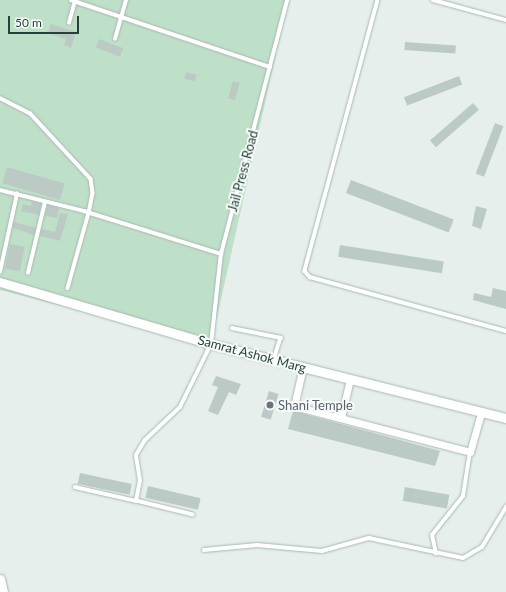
<!DOCTYPE html>
<html>
<head>
<meta charset="utf-8">
<style>
  body { margin:0 }
  #map { position:relative; width:506px; height:592px; overflow:hidden; background:#e6efeb; font-family:Lato,sans-serif }
  div>[style] { position:absolute }
  .green>* { inset:0; background:#bfe0c8 }
  .building>* { inset:0; background:#bbcac4; transform-origin:0 0 }
  .roads { filter:drop-shadow(0 0 1px #a8b8b2) drop-shadow(0 0 1px #a8b8b2) }
  .service>* { height:3.5px; margin:-1.75px; padding:0 1.75px; transform-origin:1.75px; border-radius:1.75px; background:#fff }
  .minor>* { height:7px; margin:-3.5px; padding:0 3.5px; transform-origin:3.5px; border-radius:3.5px; background:#fff }
  .tertiary>* { height:9px; margin:-4.5px; padding:0 4.5px; transform-origin:4.5px; border-radius:4.5px; background:#fff }
  .dots>* { width:11px; height:11px; translate:-50% -50%; box-sizing:border-box; border:2px solid #f7fbf9; border-radius:50% }
  span { translate:-50% -50%; white-space:nowrap; text-align:center; line-height:1.15; -webkit-text-stroke:4px #f7fbf9; paint-order:stroke }
  .street-label { font-size:13px; color:#24423a }
  .worship-label { font-size:13px; color:#5b616d }
  .left { translate:0 -50%; text-align:left }
  .scale { position:absolute; left:8px; top:16px; width:71px; height:18px; box-sizing:border-box; border:2px solid #24423a; border-top:0; padding-left:5px; font-size:12px; line-height:14px; white-space:nowrap; color:#24423a; -webkit-text-stroke:3px #f7fbf9; paint-order:stroke }
</style>
</head>
<body>
<div id="map">
  <div class="green">
    <div style="clip-path:polygon(0 0,288px 0,211px 344px,0 290px)"></div>
  </div>
  <div class="building">
    <div style="clip-path:polygon(51px 24px,76px 32px,71px 48px,64px 45px,66px 39px,48px 33px)"></div>
    <div style="left:99px;top:39px;width:26px;height:9px;rotate:21deg"></div>
    <div style="left:405px;top:42px;width:51px;height:8px;rotate:4deg"></div>
    <div style="left:186px;top:72px;width:11px;height:7px;rotate:15deg"></div>
    <div style="left:459px;top:76px;width:9px;height:59px;rotate:69deg"></div>
    <div style="left:233px;top:81px;width:7px;height:18px;rotate:16deg"></div>
    <div style="left:473px;top:103px;width:9px;height:57px;rotate:49deg"></div>
    <div style="left:495px;top:123px;width:9px;height:54px;rotate:21deg"></div>
    <div style="left:7px;top:167px;width:60px;height:17px;rotate:16deg"></div>
    <div style="left:351px;top:180px;width:110px;height:14px;rotate:21deg"></div>
    <div style="clip-path:polygon(32px 201px,41px 204px,39px 215px,21px 211px,23px 204px,31px 206px)"></div>
    <div style="clip-path:polygon(48px 205px,59px 208px,57px 218px,45px 216px)"></div>
    <div style="clip-path:polygon(476px 206px,487px 209px,481px 229px,472px 226px)"></div>
    <div style="clip-path:polygon(60px 213px,68px 214px,60px 241px,40px 236px,42px 229px,55px 232px)"></div>
    <div style="clip-path:polygon(14px 222px,36px 228px,34px 235px,13px 228px)"></div>
    <div style="left:10px;top:244px;width:15px;height:25px;rotate:11deg"></div>
    <div style="left:340px;top:245px;width:105px;height:12px;rotate:9deg"></div>
    <div style="clip-path:polygon(493px 288px,506px 291px,506px 309px,473px 300px,474px 293px,491px 297px)"></div>
    <div style="clip-path:polygon(216px 376px,241px 384px,236px 395px,229px 392px,218px 415px,208px 411px,218px 387px,212px 385px)"></div>
    <div style="left:269px;top:391px;width:10px;height:27px;rotate:17deg"></div>
    <div style="clip-path:polygon(293px 411px,440px 451px,435px 466px,288px 429px)"></div>
    <div style="left:80px;top:473px;width:53px;height:11px;rotate:12deg"></div>
    <div style="left:148px;top:486px;width:54px;height:12px;rotate:13deg"></div>
    <div style="left:405px;top:487px;width:45px;height:14px;rotate:10deg"></div>
  </div>
  <div class="roads">
    <div class="service">
      <div style="left:71px;top:0;width:210px;rotate:18.6deg"></div>
      <div style="left:378px;top:0;width:281px;rotate:105.1deg"></div>
      <div style="left:305px;top:271px;width:8px;rotate:50deg"></div>
      <div style="left:310px;top:277px;width:203px;rotate:15.4deg"></div>
      <div style="left:433px;top:0;width:76px;rotate:15.3deg"></div>
      <div style="left:69px;top:23px;width:24px;rotate:-75deg"></div>
      <div style="left:115px;top:39px;width:41px;rotate:-74.2deg"></div>
      <div style="left:0;top:98px;width:34px;rotate:27deg"></div>
      <div style="left:30px;top:113px;width:90px;rotate:47.3deg"></div>
      <div style="left:91px;top:179px;width:14px;rotate:82deg"></div>
      <div style="left:93px;top:193px;width:20px;rotate:101deg"></div>
      <div style="left:89px;top:213px;width:78px;rotate:105.6deg"></div>
      <div style="left:0;top:190px;width:87px;rotate:14deg"></div>
      <div style="left:84px;top:211px;width:144px;rotate:17.4deg"></div>
      <div style="left:0;top:272px;width:80px;rotate:-77.7deg"></div>
      <div style="left:28px;top:273px;width:73px;rotate:-76.5deg"></div>
      <div style="left:232px;top:328px;width:50px;rotate:11.5deg"></div>
      <div style="left:281px;top:338px;width:23px;rotate:108deg"></div>
      <div style="left:75px;top:487px;width:63px;rotate:12.9deg"></div>
      <div style="left:193px;top:515px;width:59px;rotate:-166.2deg"></div>
      <div style="left:136px;top:501px;width:20px;rotate:-79deg"></div>
      <div style="left:140px;top:481px;width:26px;rotate:-99deg"></div>
      <div style="left:136px;top:455px;width:17px;rotate:-59deg"></div>
      <div style="left:145px;top:440px;width:48px;rotate:-43.3deg"></div>
      <div style="left:180px;top:407px;width:70px;rotate:-63.8deg"></div>
      <div style="left:211px;top:344px;width:91px;rotate:-83.7deg"></div>
      <div style="left:221px;top:254px;width:262px;rotate:-75.4deg"></div>
      <div style="left:204px;top:550px;width:53px;rotate:-5.4deg"></div>
      <div style="left:257px;top:545px;width:65px;rotate:5.3deg"></div>
      <div style="left:322px;top:551px;width:49px;rotate:-15.5deg"></div>
      <div style="left:369px;top:538px;width:96px;rotate:12deg"></div>
      <div style="left:463px;top:558px;width:22px;rotate:-30deg"></div>
      <div style="left:482px;top:547px;width:47px;rotate:-59deg"></div>
      <div style="left:436px;top:554px;width:19px;rotate:-102deg"></div>
      <div style="left:432px;top:535px;width:50px;rotate:-51.5deg"></div>
      <div style="left:463px;top:496px;width:45px;rotate:-81deg"></div>
    </div>
    <div class="minor">
      <div style="left:303px;top:367px;width:40px;rotate:103deg"></div>
      <div style="left:294px;top:406px;width:182px;rotate:14.6deg"></div>
      <div style="left:470px;top:452px;width:41px;rotate:-74.2deg"></div>
      <div style="left:341px;top:418px;width:40px;rotate:-77deg"></div>
    </div>
    <div class="tertiary">
      <div style="left:0;top:282px;width:220px;rotate:16.4deg"></div>
      <div style="left:211px;top:344px;width:304px;rotate:14.1deg"></div>
      <div style="left:0;top:579px;width:13px;rotate:77deg"></div>
    </div>
  </div>
  <div class="dots">
    <div style="left:270px;top:405px;background:#6b7280"></div>
  </div>
  <div class="street-label">
    <span style="left:243px;top:171px;rotate:-75deg">Jail Press Road</span>
    <span style="left:252px;top:354px;rotate:15deg">Samrat Ashok Marg</span>
  </div>
  <div class="worship-label">
    <span class="left" style="left:278px;top:405px">Shani Temple</span>
  </div>
  <div class="scale">50 m</div>
</div>
</body>
</html>
